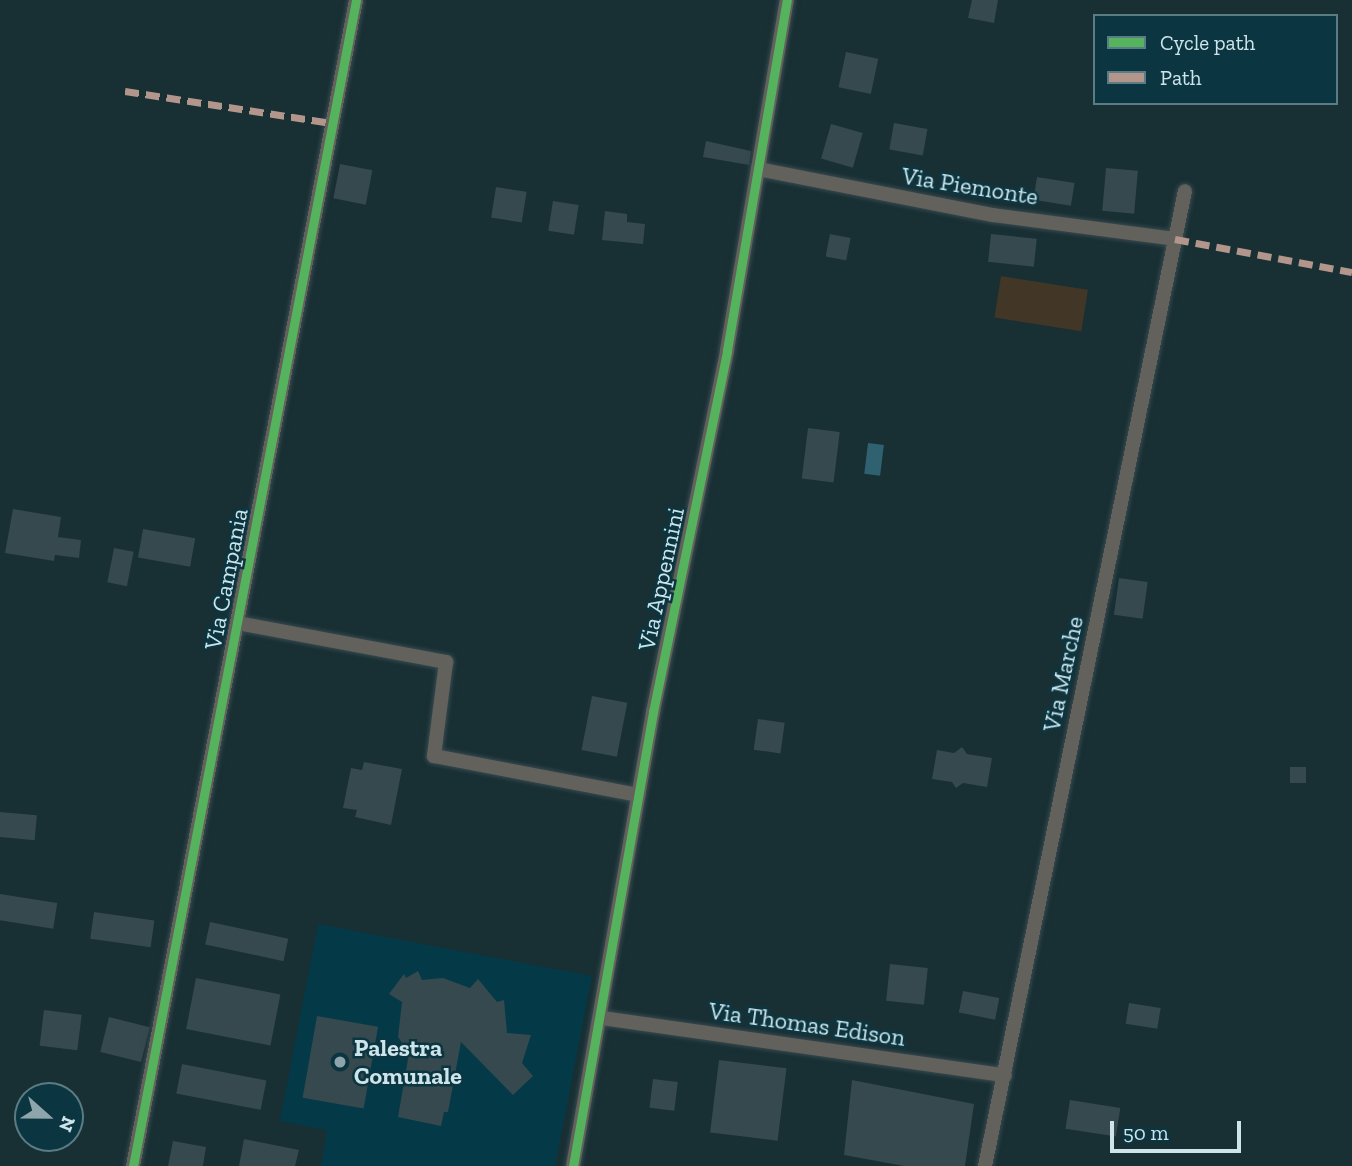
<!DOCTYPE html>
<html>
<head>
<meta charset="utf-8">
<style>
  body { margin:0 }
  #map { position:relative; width:1352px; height:1166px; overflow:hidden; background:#182f34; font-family:"Zilla Slab",serif }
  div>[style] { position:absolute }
  .built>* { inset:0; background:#043a48 }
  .green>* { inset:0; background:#423627; transform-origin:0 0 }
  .water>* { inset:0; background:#2f6170; transform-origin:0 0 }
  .building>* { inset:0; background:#35494e; transform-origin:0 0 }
  .roads { filter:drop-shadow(0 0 2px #384a4f) drop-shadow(0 0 2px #384a4f) }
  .street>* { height:14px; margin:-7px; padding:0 7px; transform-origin:7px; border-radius:7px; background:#62615c }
  .quiet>* { height:7px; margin-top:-3.5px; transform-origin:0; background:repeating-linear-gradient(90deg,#b2968c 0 14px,transparent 0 21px) }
  .cycleway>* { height:9px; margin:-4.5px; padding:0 4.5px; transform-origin:4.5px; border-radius:4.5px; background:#56b35d }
  .dots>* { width:19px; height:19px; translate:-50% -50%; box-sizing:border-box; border:4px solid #0b3641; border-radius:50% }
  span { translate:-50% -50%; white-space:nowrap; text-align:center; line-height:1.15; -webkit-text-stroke:5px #0b3641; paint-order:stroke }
  .street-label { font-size:24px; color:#cee4eb }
  .poi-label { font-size:24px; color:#cee4eb; font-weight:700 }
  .left { translate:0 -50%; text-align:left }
  .legend { position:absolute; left:1093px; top:14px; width:245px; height:91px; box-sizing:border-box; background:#0b3641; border:2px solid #597c85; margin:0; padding:9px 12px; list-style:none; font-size:21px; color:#cee4eb }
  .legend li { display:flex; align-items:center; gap:14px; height:35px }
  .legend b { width:35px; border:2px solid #597c85 }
  .north { position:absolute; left:14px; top:1082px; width:70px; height:70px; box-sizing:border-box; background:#0b3641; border:2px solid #597c85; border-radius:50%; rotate:111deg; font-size:19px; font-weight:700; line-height:28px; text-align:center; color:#cee4eb }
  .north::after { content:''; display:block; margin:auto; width:24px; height:32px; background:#8ea5ab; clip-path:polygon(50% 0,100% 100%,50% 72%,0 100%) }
  .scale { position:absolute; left:1110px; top:1121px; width:131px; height:32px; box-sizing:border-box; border:4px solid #cee4eb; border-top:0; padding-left:9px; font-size:21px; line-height:24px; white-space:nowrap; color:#cee4eb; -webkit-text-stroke:5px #0b3641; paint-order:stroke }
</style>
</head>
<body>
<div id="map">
  <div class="built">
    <div style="clip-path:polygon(318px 924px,592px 976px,555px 1166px,321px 1166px,327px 1130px,280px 1121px)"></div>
  </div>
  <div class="green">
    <div style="left:1001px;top:276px;width:88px;height:42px;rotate:9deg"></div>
  </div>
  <div class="water">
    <div style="left:868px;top:443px;width:16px;height:31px;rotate:7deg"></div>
  </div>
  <div class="building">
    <div style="clip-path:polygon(972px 0,998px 0,994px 23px,968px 18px)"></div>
    <div style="left:846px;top:52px;width:33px;height:36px;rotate:12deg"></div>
    <div style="left:894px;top:123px;width:34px;height:27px;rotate:10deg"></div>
    <div style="left:831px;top:124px;width:33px;height:36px;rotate:16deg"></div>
    <div style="clip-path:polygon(706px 141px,751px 151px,749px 165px,703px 157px)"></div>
    <div style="left:340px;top:164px;width:33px;height:35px;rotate:11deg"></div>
    <div style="left:1106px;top:168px;width:32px;height:43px;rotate:5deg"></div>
    <div style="left:1037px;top:177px;width:38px;height:23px;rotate:9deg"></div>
    <div style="left:496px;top:187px;width:31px;height:31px;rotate:9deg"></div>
    <div style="left:553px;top:201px;width:26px;height:30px;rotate:9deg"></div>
    <div style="clip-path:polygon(605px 211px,627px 214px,627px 222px,645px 224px,643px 244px,602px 240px)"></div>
    <div style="left:830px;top:234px;width:21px;height:23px;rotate:11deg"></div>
    <div style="left:991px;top:234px;width:46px;height:28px;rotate:6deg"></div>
    <div style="left:808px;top:428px;width:32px;height:51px;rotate:7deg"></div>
    <div style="clip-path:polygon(13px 509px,61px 517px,58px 537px,81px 540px,79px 558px,55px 555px,54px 561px,5px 553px)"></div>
    <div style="left:143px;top:529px;width:53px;height:29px;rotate:10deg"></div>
    <div style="left:114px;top:548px;width:20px;height:35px;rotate:11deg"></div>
    <div style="left:1119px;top:578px;width:29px;height:37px;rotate:8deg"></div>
    <div style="left:592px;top:696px;width:36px;height:55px;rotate:11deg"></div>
    <div style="left:758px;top:719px;width:27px;height:31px;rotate:8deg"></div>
    <div style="clip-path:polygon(962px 747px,967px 754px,992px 758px,987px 787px,963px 783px,956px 788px,952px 782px,932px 779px,937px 750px,954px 753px)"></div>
    <div style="clip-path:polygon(364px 762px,402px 769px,391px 825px,355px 817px,357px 810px,343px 808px,351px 768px,362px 770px)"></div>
    <div style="left:1290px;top:767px;width:16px;height:16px"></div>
    <div style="left:0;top:812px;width:37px;height:25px;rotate:5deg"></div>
    <div style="left:0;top:894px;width:58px;height:26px;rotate:9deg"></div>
    <div style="left:94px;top:912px;width:61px;height:27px;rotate:8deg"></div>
    <div style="left:210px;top:922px;width:80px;height:23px;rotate:12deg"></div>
    <div style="left:890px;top:964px;width:38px;height:37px;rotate:6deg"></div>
    <div style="clip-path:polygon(418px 971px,422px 980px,443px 978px,470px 988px,478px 979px,497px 1002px,504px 1000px,507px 1033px,531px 1035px,522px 1063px,533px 1076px,513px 1095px,461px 1042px,448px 1112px,444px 1112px,441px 1126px,398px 1117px,409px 1053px,398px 1037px,402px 1002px,389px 994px,404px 974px,406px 978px)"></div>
    <div style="left:196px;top:978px;width:86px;height:52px;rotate:11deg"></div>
    <div style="left:963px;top:991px;width:37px;height:22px;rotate:11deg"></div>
    <div style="left:1129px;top:1003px;width:32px;height:21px;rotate:9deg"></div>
    <div style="left:44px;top:1010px;width:38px;height:36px;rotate:7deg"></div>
    <div style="left:317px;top:1016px;width:62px;height:83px;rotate:10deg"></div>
    <div style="left:109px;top:1017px;width:42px;height:36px;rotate:14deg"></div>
    <div style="left:719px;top:1060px;width:68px;height:73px;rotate:7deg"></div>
    <div style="left:182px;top:1064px;width:86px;height:30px;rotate:11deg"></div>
    <div style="left:653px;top:1079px;width:25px;height:29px;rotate:7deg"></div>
    <div style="clip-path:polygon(852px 1080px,974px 1104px,965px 1166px,904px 1166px,844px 1155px)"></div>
    <div style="left:1070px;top:1100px;width:51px;height:29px;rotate:9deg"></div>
    <div style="clip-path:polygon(244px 1139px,299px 1150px,295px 1166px,239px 1166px)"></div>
    <div style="clip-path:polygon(173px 1141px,206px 1147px,203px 1166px,168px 1166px)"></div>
  </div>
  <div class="roads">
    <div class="street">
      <div style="left:758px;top:169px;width:239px;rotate:11.1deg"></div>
      <div style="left:993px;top:215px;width:184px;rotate:7.5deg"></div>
      <div style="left:237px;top:623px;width:213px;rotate:10.6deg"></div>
      <div style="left:446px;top:662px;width:95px;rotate:97.3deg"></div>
      <div style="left:434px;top:756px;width:208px;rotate:10.8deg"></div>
      <div style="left:602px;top:1018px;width:407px;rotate:8.1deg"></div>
      <div style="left:133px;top:1166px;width:1187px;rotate:-79.17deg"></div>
      <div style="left:573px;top:1166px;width:461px;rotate:-80deg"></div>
      <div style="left:653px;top:712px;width:369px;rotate:-78.4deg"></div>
      <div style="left:727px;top:350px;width:355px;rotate:-80.3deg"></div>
      <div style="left:985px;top:1166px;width:995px;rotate:-78.41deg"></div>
    </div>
  </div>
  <div class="quiet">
    <div style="left:125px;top:91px;width:209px;rotate:8.8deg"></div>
    <div style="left:1175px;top:239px;width:180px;rotate:10.6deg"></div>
  </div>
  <div class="cycleway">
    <div style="left:133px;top:1166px;width:1187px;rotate:-79.17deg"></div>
    <div style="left:573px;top:1166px;width:461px;rotate:-80deg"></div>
    <div style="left:653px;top:712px;width:369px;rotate:-78.4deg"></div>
    <div style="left:727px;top:350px;width:355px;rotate:-80.3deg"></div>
  </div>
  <div class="dots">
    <div style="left:340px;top:1062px;background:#8ea5ab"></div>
  </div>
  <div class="street-label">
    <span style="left:970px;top:186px;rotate:9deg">Via Piemonte</span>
    <span style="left:226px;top:579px;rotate:-79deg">Via Campania</span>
    <span style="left:661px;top:579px;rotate:-78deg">Via Appennini</span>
    <span style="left:1063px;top:674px;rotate:-78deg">Via Marche</span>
    <span style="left:807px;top:1024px;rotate:8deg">Via Thomas Edison</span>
  </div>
  <div class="poi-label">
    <span class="left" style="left:354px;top:1062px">Palestra<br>Comunale</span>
  </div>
  <ul class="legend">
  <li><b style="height:9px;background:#56b35d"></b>Cycle path</li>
  <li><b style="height:9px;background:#b2968c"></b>Path</li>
  </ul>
  <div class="north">N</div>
  <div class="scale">50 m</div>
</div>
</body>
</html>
